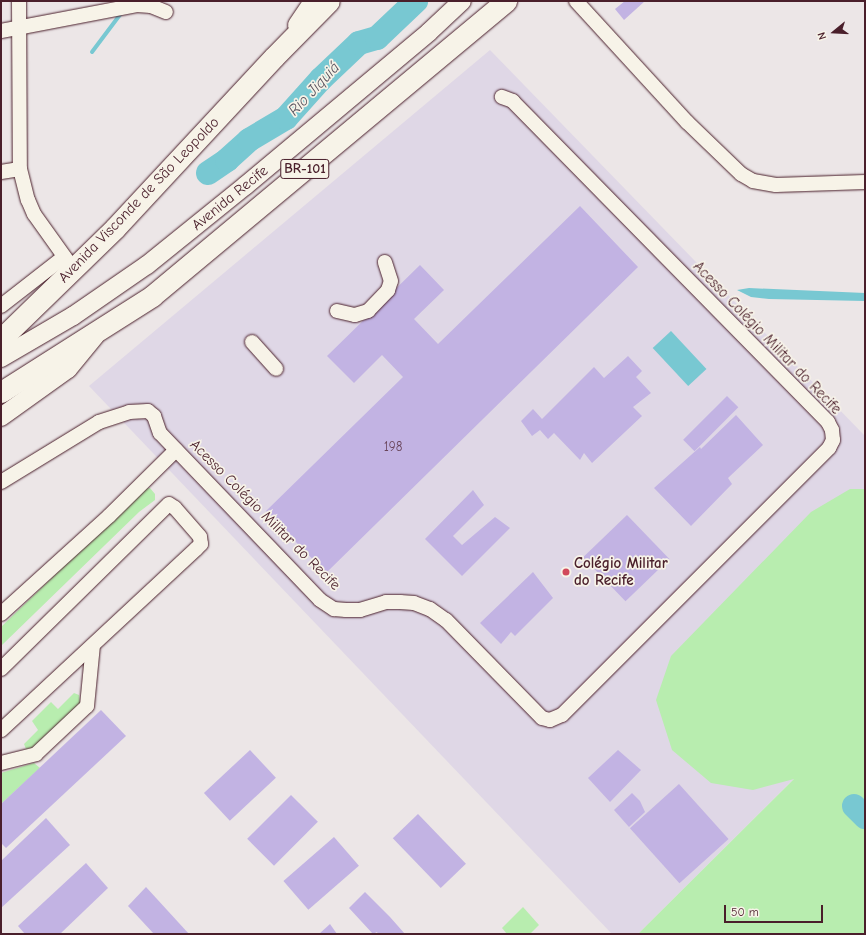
<!DOCTYPE html>
<html>
<head>
<meta charset="utf-8">
<style>
  body { margin:0 }
  #map { position:relative; width:866px; height:935px; overflow:hidden; background:#ece6e7; font-family:"Comic Neue",sans-serif }
  div>[style] { position:absolute }
  .built>* { inset:0; background:#dfd7e6 }
  .green>* { inset:0; background:#b8edaf }
  .water>* { inset:0; background:#78c8d2; transform-origin:0 0 }
  .stream>* { height:4px; margin:-2px; padding:0 2px; transform-origin:2px; border-radius:2px; background:#78c8d2 }
  .river>* { height:24px; margin:-12px; padding:0 12px; transform-origin:12px; border-radius:12px; background:#78c8d2 }
  .building>* { inset:0; background:#c2b3e3; transform-origin:0 0 }
  .roads { filter:drop-shadow(0 0 1px #4a1f2b) drop-shadow(0 0 1px #4a1f2b) }
  .minor>* { height:14px; margin:-7px; padding:0 7px; transform-origin:7px; border-radius:7px; background:#f7f3e8 }
  .major>* { height:18px; margin:-9px; padding:0 9px; transform-origin:9px; border-radius:9px; background:#f7f3e8 }
  .highway>* { height:21px; margin:-10.5px; padding:0 10.5px; transform-origin:10.5px; border-radius:10.5px; background:#f7f3e8 }
  .dots>* { width:11px; height:11px; translate:-50% -50%; box-sizing:border-box; border:2px solid #f7f3e8; border-radius:50% }
  span { translate:-50% -50%; white-space:nowrap; text-align:center; line-height:1.15; -webkit-text-stroke:3.5px #f7f3e8; paint-order:stroke }
  .number-label { font-size:13px; color:#684459 }
  .number-label span { -webkit-text-stroke-width:0 }
  .shield-label span { padding:1px 3px; background:#f7f3e8; border:1px solid; border-radius:3px; -webkit-text-stroke-width:0 }
  .shield-label { font-size:14px; color:#4a1f2b; font-weight:700 }
  .street-label { font-size:15px; color:#4a1f2b }
  .poi-label { font-size:15px; color:#4a1f2b; font-weight:700 }
  .left { translate:0 -50%; text-align:left }
  .water-label { font-size:16px; color:#58525d; font-style:italic }
  .frame { position:absolute; inset:0; border:2px solid #4a1f2b; pointer-events:none }
  .north { position:absolute; left:814px; top:12px; width:40px; height:40px; -webkit-text-stroke:3px #f7f3e8; paint-order:stroke; rotate:252deg; font-size:11px; font-weight:700; line-height:16px; text-align:center; color:#4a1f2b }
  .north::after { content:''; display:block; margin:auto; width:14px; height:18px; background:#4a1f2b; clip-path:polygon(50% 0,100% 100%,50% 72%,0 100%) }
  .scale { position:absolute; left:724px; top:905px; width:99px; height:18px; box-sizing:border-box; border:2px solid #4a1f2b; border-top:0; padding-left:5px; font-size:12px; line-height:14px; white-space:nowrap; color:#4a1f2b; -webkit-text-stroke:3px #f7f3e8; paint-order:stroke }
</style>
</head>
<body>
<div id="map">
  <div class="built">
    <div style="clip-path:polygon(490px 50px,865px 436px,865px 708px,638px 934px,612px 934px,89px 386px)"></div>
  </div>
  <div class="green">
    <div style="clip-path:polygon(150px 488px,155px 494px,155px 500px,139px 512px,1px 646px,1px 627px,144px 489px)"></div>
    <div style="clip-path:polygon(850px 489px,865px 489px,865px 934px,638px 934px,794px 779px,753px 790px,711px 783px,672px 750px,656px 700px,671px 656px,811px 512px)"></div>
    <div style="clip-path:polygon(74px 693px,79px 695px,80px 703px,32px 748px,26px 749px,24px 744px,38px 730px,32px 721px,51px 702px,58px 709px)"></div>
    <div style="clip-path:polygon(34px 763px,40px 768px,1px 804px,1px 773px)"></div>
    <div style="clip-path:polygon(523px 907px,539px 925px,530px 934px,507px 934px,502px 928px)"></div>
  </div>
  <div class="water">
    <div style="clip-path:polygon(749px 288px,865px 293px,865px 301px,769px 299px,751px 297px,737px 290px)"></div>
    <div style="left:671px;top:331px;width:52px;height:25px;rotate:47deg"></div>
  </div>
  <div class="stream">
    <div style="left:92px;top:52px;width:50px;rotate:-53.1deg"></div>
  </div>
  <div class="river">
    <div style="left:208px;top:173px;width:23px;rotate:-34deg"></div>
    <div style="left:227px;top:160px;width:30px;rotate:-42deg"></div>
    <div style="left:249px;top:140px;width:43px;rotate:-30.7deg"></div>
    <div style="left:286px;top:118px;width:52px;rotate:-48.1deg"></div>
    <div style="left:321px;top:79px;width:52px;rotate:-43.5deg"></div>
    <div style="left:359px;top:43px;width:19px;rotate:-16deg"></div>
    <div style="left:377px;top:38px;width:54px;rotate:-43.5deg"></div>
    <div style="left:854px;top:806px;width:16px;rotate:45deg"></div>
  </div>
  <div class="building">
    <div style="clip-path:polygon(625px 1px,645px 1px,624px 20px,615px 9px)"></div>
    <div style="clip-path:polygon(580px 206px,638px 267px,326px 573px,266px 511px,403px 377px,382px 355px,354px 383px,327px 356px,420px 265px,444px 290px,414px 319px,438px 344px)"></div>
    <div style="clip-path:polygon(628px 356px,642px 371px,636px 377px,651px 393px,633px 407px,642px 416px,592px 463px,584px 453px,580px 460px,554px 433px,548px 439px,540px 430px,532px 436px,521px 421px,533px 409px,542px 419px,594px 367px,604px 378px)"></div>
    <div style="left:727px;top:396px;width:16px;height:62px;rotate:45deg"></div>
    <div style="clip-path:polygon(736px 415px,763px 445px,728px 478px,732px 484px,691px 526px,654px 488px,700px 447px,701px 449px)"></div>
    <div style="clip-path:polygon(473px 490px,484px 505px,453px 536px,462px 545px,495px 517px,510px 528px,462px 576px,425px 539px)"></div>
    <div style="left:627px;top:515px;width:61px;height:61px;rotate:46deg"></div>
    <div style="clip-path:polygon(533px 572px,553px 598px,515px 636px,511px 632px,501px 644px,480px 623px)"></div>
    <div style="clip-path:polygon(101px 710px,126px 736px,6px 848px,1px 843px,1px 804px)"></div>
    <div style="left:250px;top:750px;width:38px;height:63px;rotate:47deg"></div>
    <div style="clip-path:polygon(618px 750px,641px 770px,610px 802px,588px 778px)"></div>
    <div style="left:679px;top:784px;width:74px;height:66px;rotate:48deg"></div>
    <div style="clip-path:polygon(632px 793px,640px 801px,645px 812px,629px 827px,614px 810px)"></div>
    <div style="left:291px;top:795px;width:38px;height:62px;rotate:45deg"></div>
    <div style="left:418px;top:814px;width:69px;height:35px;rotate:46deg"></div>
    <div style="clip-path:polygon(46px 818px,70px 845px,1px 908px,1px 861px)"></div>
    <div style="left:334px;top:837px;width:38px;height:67px;rotate:49deg"></div>
    <div style="clip-path:polygon(86px 863px,108px 888px,60px 934px,25px 934px,18px 926px)"></div>
    <div style="clip-path:polygon(146px 887px,189px 934px,154px 934px,128px 906px)"></div>
    <div style="clip-path:polygon(365px 892px,390px 917px,405px 934px,378px 934px,377px 932px,373px 934px,349px 908px)"></div>
    <div style="clip-path:polygon(330px 924px,337px 934px,319px 934px)"></div>
  </div>
  <div class="roads">
    <div class="minor">
      <div style="left:19px;top:1px;width:168px;rotate:89.7deg"></div>
      <div style="left:20px;top:169px;width:32px;rotate:76deg"></div>
      <div style="left:28px;top:200px;width:15px;rotate:67deg"></div>
      <div style="left:34px;top:214px;width:69px;rotate:54.5deg"></div>
      <div style="left:576px;top:1px;width:164px;rotate:47.5deg"></div>
      <div style="left:687px;top:122px;width:75px;rotate:43.9deg"></div>
      <div style="left:741px;top:174px;width:14px;rotate:30deg"></div>
      <div style="left:753px;top:181px;width:23px;rotate:10deg"></div>
      <div style="left:776px;top:185px;width:89px;rotate:-1.9deg"></div>
      <div style="left:1px;top:31px;width:138px;rotate:-10.8deg"></div>
      <div style="left:137px;top:5px;width:14px;rotate:4deg"></div>
      <div style="left:151px;top:6px;width:16px;rotate:22deg"></div>
      <div style="left:1px;top:172px;width:19px;rotate:-9deg"></div>
      <div style="left:1px;top:306px;width:80px;rotate:-37.9deg"></div>
      <div style="left:337px;top:311px;width:18px;rotate:13deg"></div>
      <div style="left:355px;top:315px;width:14px;rotate:-17deg"></div>
      <div style="left:368px;top:311px;width:29px;rotate:-46deg"></div>
      <div style="left:388px;top:290px;width:9px;rotate:-72deg"></div>
      <div style="left:391px;top:281px;width:20px;rotate:-108deg"></div>
      <div style="left:252px;top:342px;width:36px;rotate:48deg"></div>
      <div style="left:1px;top:482px;width:115px;rotate:-31.5deg"></div>
      <div style="left:99px;top:422px;width:32px;rotate:-18deg"></div>
      <div style="left:129px;top:412px;width:19px;rotate:-3deg"></div>
      <div style="left:148px;top:411px;width:8px;rotate:40deg"></div>
      <div style="left:154px;top:416px;width:18px;rotate:71deg"></div>
      <div style="left:160px;top:433px;width:231px;rotate:46.2deg"></div>
      <div style="left:320px;top:600px;width:17px;rotate:33deg"></div>
      <div style="left:334px;top:609px;width:12px;rotate:5deg"></div>
      <div style="left:346px;top:610px;width:14px"></div>
      <div style="left:360px;top:610px;width:27px;rotate:-17deg"></div>
      <div style="left:386px;top:602px;width:14px"></div>
      <div style="left:400px;top:602px;width:14px;rotate:4deg"></div>
      <div style="left:414px;top:603px;width:17px;rotate:21deg"></div>
      <div style="left:430px;top:609px;width:19px;rotate:35deg"></div>
      <div style="left:446px;top:620px;width:137px;rotate:45.6deg"></div>
      <div style="left:542px;top:718px;width:8px;rotate:14deg"></div>
      <div style="left:550px;top:720px;width:13px;rotate:-23deg"></div>
      <div style="left:562px;top:715px;width:378px;rotate:-45deg"></div>
      <div style="left:829px;top:448px;width:9px;rotate:-63deg"></div>
      <div style="left:833px;top:440px;width:10px;rotate:-96deg"></div>
      <div style="left:832px;top:430px;width:9px;rotate:-117deg"></div>
      <div style="left:828px;top:422px;width:450px;rotate:-134.5deg"></div>
      <div style="left:513px;top:101px;width:12px;rotate:-160deg"></div>
      <div style="left:1px;top:614px;width:146px;rotate:-42.2deg"></div>
      <div style="left:109px;top:516px;width:94px;rotate:-44.6deg"></div>
      <div style="left:1px;top:669px;width:235px;rotate:-44.5deg"></div>
      <div style="left:169px;top:504px;width:7px;rotate:34deg"></div>
      <div style="left:175px;top:508px;width:38px;rotate:49deg"></div>
      <div style="left:200px;top:537px;width:7px;rotate:82deg"></div>
      <div style="left:201px;top:544px;width:7px;rotate:135deg"></div>
      <div style="left:196px;top:549px;width:266px;rotate:137.1deg"></div>
      <div style="left:1px;top:763px;width:36px;rotate:-14deg"></div>
      <div style="left:36px;top:754px;width:70px;rotate:-43.3deg"></div>
      <div style="left:87px;top:706px;width:61px;rotate:-84.4deg"></div>
    </div>
    <div class="major">
      <div style="left:297px;top:25px;width:29px;rotate:-56deg"></div>
      <div style="left:1px;top:358px;width:83px;rotate:-30.3deg"></div>
      <div style="left:73px;top:316px;width:90px;rotate:-34.6deg"></div>
      <div style="left:147px;top:265px;width:126px;rotate:-38.9deg"></div>
      <div style="left:245px;top:186px;width:240px;rotate:-39.9deg"></div>
      <div style="left:429px;top:32px;width:45px;rotate:-43.2deg"></div>
      <div style="left:1px;top:417px;width:82px;rotate:-35.6deg"></div>
      <div style="left:68px;top:369px;width:43px;rotate:-50.7deg"></div>
    </div>
    <div class="highway">
      <div style="left:1px;top:339px;width:159px;rotate:-44.2deg"></div>
      <div style="left:115px;top:228px;width:233px;rotate:-47.1deg"></div>
      <div style="left:274px;top:57px;width:78px;rotate:-45.5deg"></div>
      <div style="left:1px;top:392px;width:179px;rotate:-32.4deg"></div>
      <div style="left:152px;top:296px;width:461px;rotate:-39.8deg"></div>
    </div>
  </div>
  <div class="dots">
    <div style="left:566px;top:572px;background:#d1495b"></div>
  </div>
  <div class="number-label">
    <span style="left:393px;top:447px">198</span>
  </div>
  <div class="shield-label">
    <span style="left:305px;top:169px">BR-101</span>
  </div>
  <div class="street-label">
    <span style="left:230px;top:198px;rotate:-39deg">Avenida Recife</span>
    <span style="left:139px;top:200px;rotate:-46deg">Avenida Visconde de São Leopoldo</span>
    <span style="left:767px;top:338px;rotate:46deg">Acesso Colégio Militar do Recife</span>
    <span style="left:265px;top:515px;rotate:45deg">Acesso Colégio Militar do Recife</span>
  </div>
  <div class="poi-label">
    <span class="left" style="left:574px;top:572px">Colégio Militar<br>do Recife</span>
  </div>
  <div class="water-label">
    <span style="left:314px;top:89px;rotate:-47deg">Rio Jiquiá</span>
  </div>
  <div class="frame"></div>
  <div class="north">N</div>
  <div class="scale">50 m</div>
</div>
</body>
</html>
